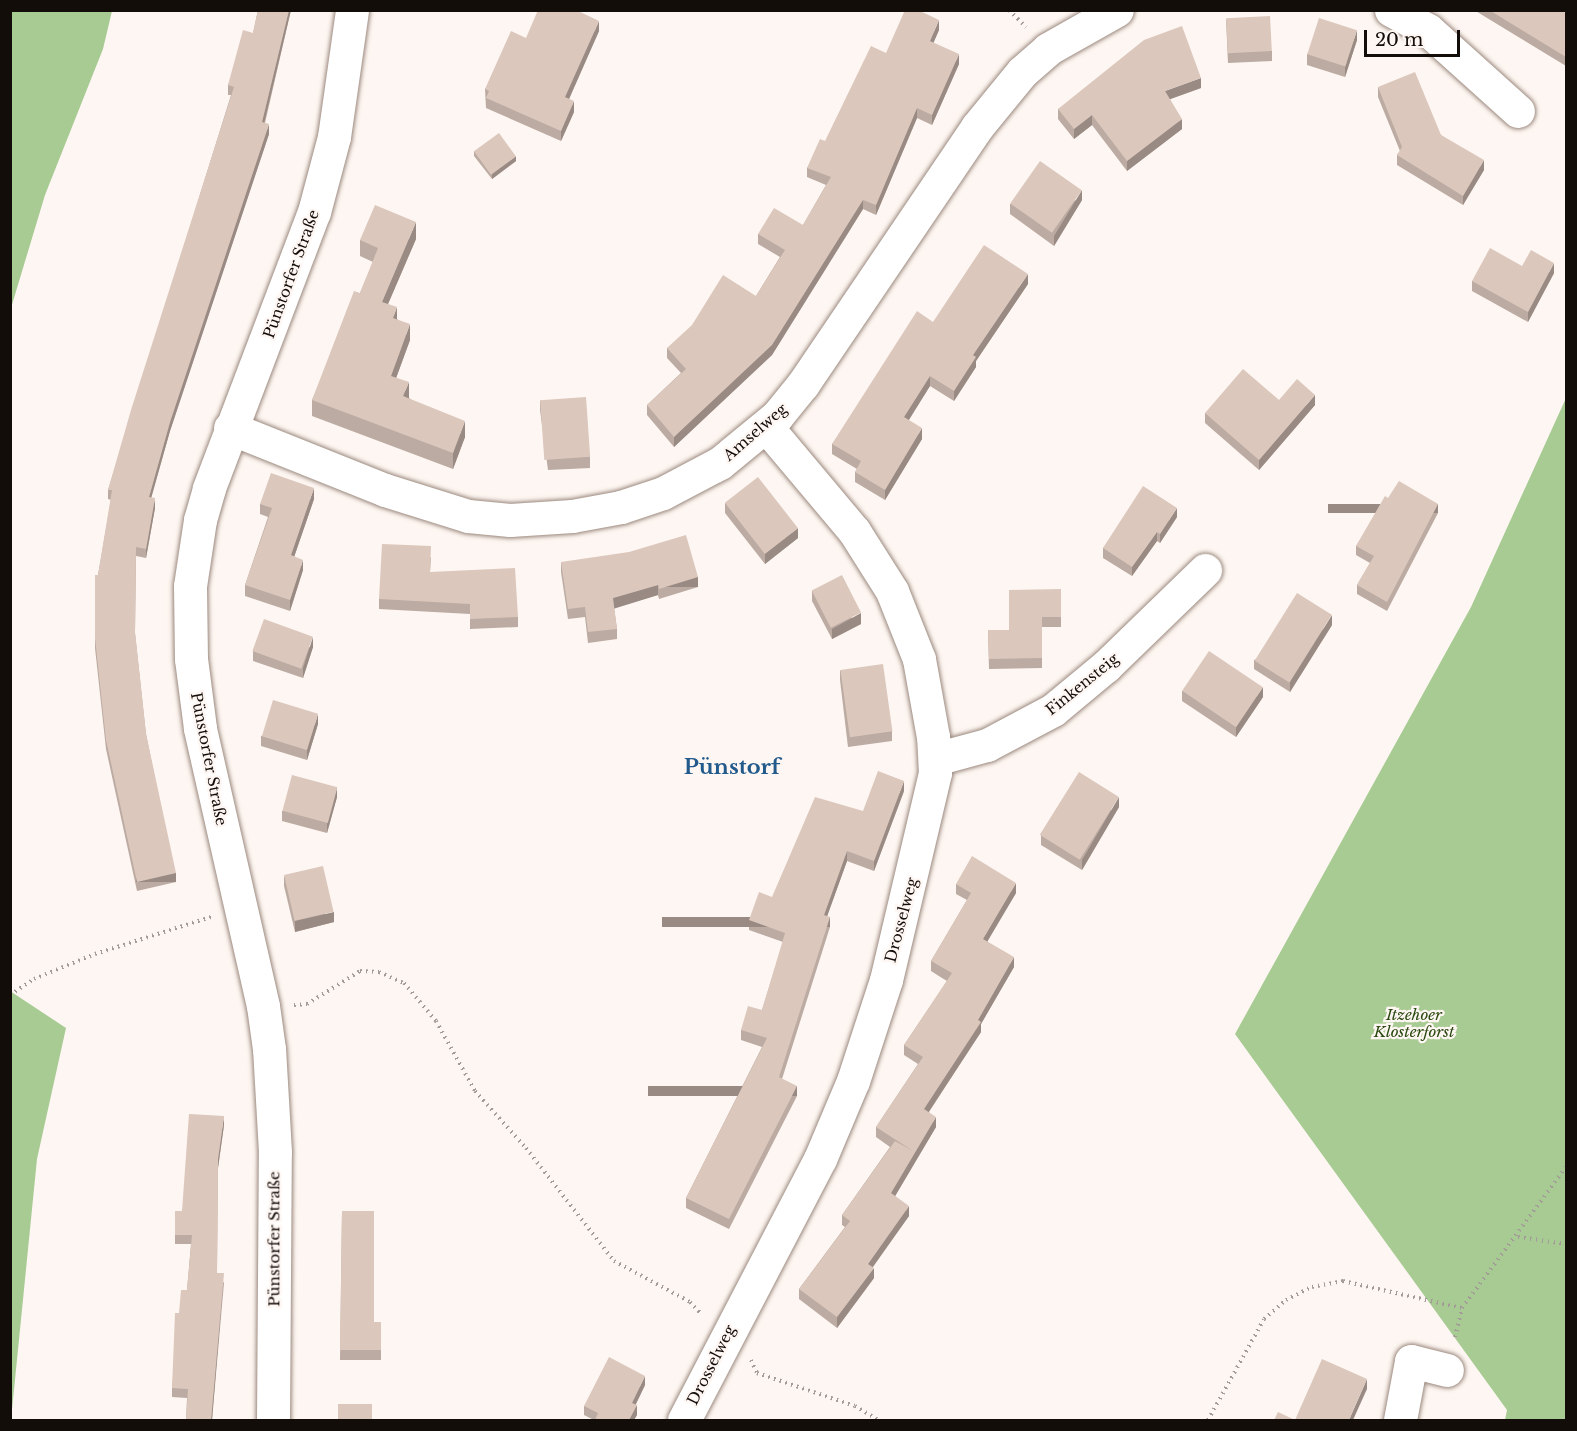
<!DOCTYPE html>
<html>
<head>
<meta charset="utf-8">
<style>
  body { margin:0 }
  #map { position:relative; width:1577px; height:1431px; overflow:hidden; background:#fef6f2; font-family:"Libre Baskerville",serif }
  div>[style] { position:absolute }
  .forest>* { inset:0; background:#a8cb94 }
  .path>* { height:4px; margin-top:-2px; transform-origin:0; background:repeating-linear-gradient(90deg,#a29b97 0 1.5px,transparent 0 6px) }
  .roads { filter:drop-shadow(0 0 2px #9b897e) drop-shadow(0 0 2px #9b897e) }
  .minor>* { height:33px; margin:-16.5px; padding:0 16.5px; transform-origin:16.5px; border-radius:16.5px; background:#fff }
  .wall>* { inset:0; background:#bcaba2 }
  .shaded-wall>* { inset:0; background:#998b84; transform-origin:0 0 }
  .building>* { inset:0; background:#dbc7bc; transform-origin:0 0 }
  span { translate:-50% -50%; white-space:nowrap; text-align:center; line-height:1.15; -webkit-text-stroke:4.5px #fef6f2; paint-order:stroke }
  .street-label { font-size:15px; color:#130d09 }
  .park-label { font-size:15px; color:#28480f; font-style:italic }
  .district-label { font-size:21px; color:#225a8c; font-weight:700 }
  .frame { position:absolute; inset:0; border:12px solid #130d09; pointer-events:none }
  .scale { position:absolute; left:1364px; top:30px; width:96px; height:27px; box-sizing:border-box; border:3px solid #130d09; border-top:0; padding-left:8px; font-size:18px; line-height:21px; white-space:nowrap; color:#130d09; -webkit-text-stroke:4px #fef6f2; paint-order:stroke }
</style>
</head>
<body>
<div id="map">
  <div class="forest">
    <div style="clip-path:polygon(11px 10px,112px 11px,103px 49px,45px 195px,11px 308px)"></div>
    <div style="clip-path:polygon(1566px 398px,1566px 1420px,1505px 1420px,1507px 1410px,1235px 1034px,1471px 607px)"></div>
    <div style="clip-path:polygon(10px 991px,66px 1028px,37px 1159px,11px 1420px)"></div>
  </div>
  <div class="path">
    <div style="left:1009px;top:10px;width:24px;rotate:45deg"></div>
    <div style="left:10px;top:995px;width:29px;rotate:-34deg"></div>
    <div style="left:34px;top:979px;width:66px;rotate:-22.3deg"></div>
    <div style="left:95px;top:954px;width:122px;rotate:-17.7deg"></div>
    <div style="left:294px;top:1005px;width:13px;rotate:-4deg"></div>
    <div style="left:307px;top:1004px;width:62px;rotate:-31.9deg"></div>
    <div style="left:360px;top:971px;width:19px;rotate:3deg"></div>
    <div style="left:379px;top:972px;width:27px;rotate:24deg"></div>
    <div style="left:404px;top:983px;width:50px;rotate:49.9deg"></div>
    <div style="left:436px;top:1021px;width:80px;rotate:60.9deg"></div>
    <div style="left:475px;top:1091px;width:76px;rotate:48.2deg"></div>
    <div style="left:526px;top:1148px;width:143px;rotate:52.1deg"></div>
    <div style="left:614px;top:1261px;width:86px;rotate:28.3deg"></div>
    <div style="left:690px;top:1302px;width:16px;rotate:47deg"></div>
    <div style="left:1518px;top:1237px;width:49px;rotate:8.3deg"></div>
    <div style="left:1455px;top:1337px;width:30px;rotate:-76deg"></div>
    <div style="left:1462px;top:1308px;width:175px;rotate:-53.6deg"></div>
    <div style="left:751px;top:1360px;width:14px;rotate:65deg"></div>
    <div style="left:757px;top:1373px;width:103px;rotate:18.6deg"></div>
    <div style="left:855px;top:1406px;width:27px;rotate:31deg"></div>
    <div style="left:1208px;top:1420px;width:115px;rotate:-61deg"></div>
    <div style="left:1264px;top:1319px;width:29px;rotate:-41deg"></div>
    <div style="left:1286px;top:1300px;width:29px;rotate:-27deg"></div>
    <div style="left:1312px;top:1287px;width:32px;rotate:-11deg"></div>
    <div style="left:1343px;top:1281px;width:122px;rotate:12.8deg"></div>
  </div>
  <div class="roads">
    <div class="minor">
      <div style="left:1391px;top:10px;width:42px;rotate:28.4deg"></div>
      <div style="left:1428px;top:30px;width:121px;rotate:42deg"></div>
      <div style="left:230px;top:428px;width:167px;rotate:21.8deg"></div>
      <div style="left:385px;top:490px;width:87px;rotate:17.4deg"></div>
      <div style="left:468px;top:516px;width:42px;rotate:5.4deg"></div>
      <div style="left:510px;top:520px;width:62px;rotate:-3.7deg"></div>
      <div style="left:572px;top:516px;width:50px;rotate:-10.4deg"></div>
      <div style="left:621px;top:507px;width:44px;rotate:-18.4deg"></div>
      <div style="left:663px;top:493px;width:64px;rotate:-27.8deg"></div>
      <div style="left:720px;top:463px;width:74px;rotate:-39.5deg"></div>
      <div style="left:777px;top:416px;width:41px;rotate:-50.9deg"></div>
      <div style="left:803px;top:384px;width:310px;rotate:-55.9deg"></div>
      <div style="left:977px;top:127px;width:71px;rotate:-50.7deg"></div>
      <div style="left:1022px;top:72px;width:35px;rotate:-41deg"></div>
      <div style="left:1048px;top:49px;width:79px;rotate:-29.5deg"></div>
      <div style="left:935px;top:759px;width:54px;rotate:-15.1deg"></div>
      <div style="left:987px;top:745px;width:75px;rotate:-27.9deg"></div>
      <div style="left:1053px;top:710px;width:69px;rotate:-39.7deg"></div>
      <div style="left:1106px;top:666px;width:138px;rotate:-44.1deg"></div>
      <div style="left:273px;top:1420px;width:268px;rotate:-89.6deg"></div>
      <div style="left:275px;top:1152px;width:103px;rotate:-93.3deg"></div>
      <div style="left:269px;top:1049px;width:43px;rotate:-97.9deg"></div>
      <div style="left:263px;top:1006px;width:285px;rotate:-102.8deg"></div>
      <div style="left:200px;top:728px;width:70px;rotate:-97.4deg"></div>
      <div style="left:191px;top:659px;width:73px;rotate:-90.8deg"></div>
      <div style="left:190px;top:586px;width:67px;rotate:-81.4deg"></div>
      <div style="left:200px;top:520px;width:33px;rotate:-74deg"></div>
      <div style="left:209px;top:488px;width:295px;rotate:-69.2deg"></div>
      <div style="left:314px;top:212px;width:78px;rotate:-75.1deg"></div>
      <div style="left:334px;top:137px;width:128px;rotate:-81.9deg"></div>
      <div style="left:684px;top:1420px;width:294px;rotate:-62.5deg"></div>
      <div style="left:820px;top:1159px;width:85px;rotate:-67.1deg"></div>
      <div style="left:853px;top:1081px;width:106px;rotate:-71.9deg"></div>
      <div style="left:886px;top:980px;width:213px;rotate:-76.7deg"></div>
      <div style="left:935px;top:773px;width:36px;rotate:-93deg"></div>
      <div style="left:933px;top:737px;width:79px;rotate:-100.2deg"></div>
      <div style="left:919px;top:659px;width:73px;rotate:-111.7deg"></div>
      <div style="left:892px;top:591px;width:71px;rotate:-122.3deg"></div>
      <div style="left:854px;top:531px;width:137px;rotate:-130deg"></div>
      <div style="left:1400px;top:1420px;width:60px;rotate:-79.4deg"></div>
      <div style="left:1411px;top:1361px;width:37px;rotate:14deg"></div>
    </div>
  </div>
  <div class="wall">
    <div style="clip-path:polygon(258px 10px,291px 10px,265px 123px,269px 134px,170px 431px,151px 497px,155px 508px,146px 558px,136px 556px,135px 633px,146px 734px,176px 882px,137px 891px,106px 749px,95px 648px,95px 575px,98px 575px,111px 500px,108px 499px,108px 490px,231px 95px,228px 95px,228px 85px,253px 33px)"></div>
    <div style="clip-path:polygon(1474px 10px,1561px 10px,1566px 14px,1566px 66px)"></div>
    <div style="clip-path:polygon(1226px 19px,1272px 51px,1272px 61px,1228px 63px)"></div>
    <div style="clip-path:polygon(939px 30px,933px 43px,959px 64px,932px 125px,917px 118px,876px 215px,863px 209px,772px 355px,674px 447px,647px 415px,647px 405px,681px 373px,667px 358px,667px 348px,756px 296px,780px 257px,758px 244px,758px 234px,803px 225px,826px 185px,807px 177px,807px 168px,886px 53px)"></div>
    <div style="clip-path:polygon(599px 31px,569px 99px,574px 112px,561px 141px,486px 108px,485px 89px,526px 38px)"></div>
    <div style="clip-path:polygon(1357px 40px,1345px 77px,1307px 65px,1307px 54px)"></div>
    <div style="clip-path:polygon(1378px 87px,1441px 135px,1484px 170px,1463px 205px,1397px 165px,1397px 155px,1400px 151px,1378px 97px)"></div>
    <div style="clip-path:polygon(1201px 88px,1170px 99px,1182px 129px,1127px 171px,1092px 125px,1074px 139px,1058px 119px,1058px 109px)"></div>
    <div style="clip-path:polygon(474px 151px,516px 161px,492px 179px,474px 156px)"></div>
    <div style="clip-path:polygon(1082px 200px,1054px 246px,1010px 214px,1010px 204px)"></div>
    <div style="clip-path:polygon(416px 239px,388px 304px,410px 340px,396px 378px,409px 398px,465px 437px,453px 469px,312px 416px,312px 400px,360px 293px,373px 262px,360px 256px,360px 240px)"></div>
    <div style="clip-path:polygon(1522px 266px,1554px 273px,1528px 322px,1472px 291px,1472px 281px)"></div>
    <div style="clip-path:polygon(1028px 284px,976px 361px,976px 367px,954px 401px,930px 386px,908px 420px,922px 439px,885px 500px,855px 482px,855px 472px,857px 469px,832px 454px,832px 444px,933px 322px)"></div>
    <div style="clip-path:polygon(540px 400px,590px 457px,590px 468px,548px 470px,540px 410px)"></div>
    <div style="clip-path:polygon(1315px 405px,1259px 470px,1205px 423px,1205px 413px)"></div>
    <div style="clip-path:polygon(1388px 498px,1438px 513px,1387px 611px,1357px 594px,1357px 585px,1370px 563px,1356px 555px,1356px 546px)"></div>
    <div style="clip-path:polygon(314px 499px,294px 557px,303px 570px,290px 611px,245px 596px,245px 585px,268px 517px,260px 514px,260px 504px)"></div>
    <div style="clip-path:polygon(725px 503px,798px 538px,765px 564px,725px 513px)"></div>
    <div style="clip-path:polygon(1177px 517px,1160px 543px,1157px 541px,1132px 576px,1103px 558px,1103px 548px)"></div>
    <div style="clip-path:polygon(431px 557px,430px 572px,518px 617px,518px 627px,470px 629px,470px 614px,379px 609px,379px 599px)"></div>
    <div style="clip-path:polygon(561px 562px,698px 587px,659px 599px,658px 595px,614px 608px,617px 629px,617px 639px,588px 643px,585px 617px,568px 619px,561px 572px)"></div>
    <div style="clip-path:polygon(1061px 589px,1061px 627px,1042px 627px,1042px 668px,989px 669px,988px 630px,1009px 630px)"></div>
    <div style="clip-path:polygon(812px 590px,861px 624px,832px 639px,812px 601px)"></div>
    <div style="clip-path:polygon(1332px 625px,1290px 692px,1254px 669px,1254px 660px)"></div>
    <div style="clip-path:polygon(313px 647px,303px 678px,253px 661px,253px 651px)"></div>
    <div style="clip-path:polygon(840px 670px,892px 731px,892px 741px,848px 747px,840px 680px)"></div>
    <div style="clip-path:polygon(1182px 691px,1263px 697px,1236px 737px,1182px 701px)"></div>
    <div style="clip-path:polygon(318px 724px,307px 760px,261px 746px,261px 736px)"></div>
    <div style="clip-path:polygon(904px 791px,874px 871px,847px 861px,827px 916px,830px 927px,782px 1079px,797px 1096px,729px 1229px,686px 1208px,686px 1198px,762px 1047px,741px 1040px,741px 1030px,762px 1010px,783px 942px,749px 930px,749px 920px,863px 811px)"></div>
    <div style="clip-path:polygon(337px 797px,327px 833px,282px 821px,282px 811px)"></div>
    <div style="clip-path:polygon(1119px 807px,1082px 870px,1041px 845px,1041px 835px)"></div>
    <div style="clip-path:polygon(284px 876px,334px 922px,295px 932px,284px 886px)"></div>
    <div style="clip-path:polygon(956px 884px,1016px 893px,987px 941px,1014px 967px,981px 1024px,981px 1032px,929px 1112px,936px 1127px,895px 1196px,909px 1216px,872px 1267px,874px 1278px,837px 1328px,799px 1299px,799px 1289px,845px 1227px,842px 1225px,842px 1215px,890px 1147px,876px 1137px,876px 1127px,918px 1064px,904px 1055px,904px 1045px,947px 981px,931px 971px,931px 961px,967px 900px,956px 894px)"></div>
    <div style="clip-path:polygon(224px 1125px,218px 1168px,217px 1273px,224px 1283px,212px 1420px,186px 1420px,187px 1398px,172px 1397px,172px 1388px,179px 1313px,187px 1290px,191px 1244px,175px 1244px,175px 1211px,182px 1211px)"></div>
    <div style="clip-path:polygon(342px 1211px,374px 1322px,381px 1322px,381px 1360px,340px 1360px)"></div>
    <div style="clip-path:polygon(645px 1385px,636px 1404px,637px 1415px,634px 1420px,594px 1420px,584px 1415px,584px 1406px)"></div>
  </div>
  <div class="shaded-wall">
    <div style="clip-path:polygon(289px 10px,291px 10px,262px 132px,262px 122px)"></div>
    <div style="clip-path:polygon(939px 20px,939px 30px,930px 51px,930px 41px)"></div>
    <div style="clip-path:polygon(599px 21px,599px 31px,565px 108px,565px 97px)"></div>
    <div style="clip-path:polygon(1357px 30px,1357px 40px,1345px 77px,1345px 67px)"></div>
    <div style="clip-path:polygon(959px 54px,959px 64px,932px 125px,932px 115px)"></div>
    <div style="clip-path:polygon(1201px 78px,1201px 88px,1165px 101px,1165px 91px)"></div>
    <div style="clip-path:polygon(574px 101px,574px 112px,561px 141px,561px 131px)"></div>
    <div style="clip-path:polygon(917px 108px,917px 118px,876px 215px,876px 205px)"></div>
    <div style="clip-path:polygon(1092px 115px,1092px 125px,1074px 139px,1074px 129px)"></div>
    <div style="clip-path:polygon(1182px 119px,1182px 129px,1127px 171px,1127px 161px)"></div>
    <div style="clip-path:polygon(269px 124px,269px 134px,170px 431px,149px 506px,149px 497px,170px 422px)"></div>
    <div style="clip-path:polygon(516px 156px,516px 161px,492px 179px,492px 174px)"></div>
    <div style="clip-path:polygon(1484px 160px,1484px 170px,1463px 205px,1463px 196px)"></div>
    <div style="clip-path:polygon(1082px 190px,1082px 200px,1054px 246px,1054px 236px)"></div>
    <div style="clip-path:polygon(863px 200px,863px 209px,772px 355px,674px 447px,674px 437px)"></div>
    <div style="clip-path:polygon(416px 222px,416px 239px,382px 318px,382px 302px)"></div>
    <div style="clip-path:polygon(1554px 263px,1554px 273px,1528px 322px,1528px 312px)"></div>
    <div style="clip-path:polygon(1028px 274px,1028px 284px,976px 361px,976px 367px,954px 401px,954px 391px,973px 355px)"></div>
    <div style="clip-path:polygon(397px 307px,397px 324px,393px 318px)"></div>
    <div style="clip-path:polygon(410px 324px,410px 340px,391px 392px,391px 376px)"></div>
    <div style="clip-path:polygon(930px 376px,930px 386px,904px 428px,904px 417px)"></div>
    <div style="clip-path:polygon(409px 382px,409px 399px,403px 396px)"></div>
    <div style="clip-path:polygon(1315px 395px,1315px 405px,1259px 470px,1259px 460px)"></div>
    <div style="clip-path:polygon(465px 421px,465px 437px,453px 469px,453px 453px)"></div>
    <div style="clip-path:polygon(922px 428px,922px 439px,885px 500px,885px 490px)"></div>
    <div style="clip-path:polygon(314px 488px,314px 499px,291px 566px,291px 555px)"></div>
    <div style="clip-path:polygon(155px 498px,155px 508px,146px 558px,146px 549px)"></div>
    <div style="left:1438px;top:504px;width:9px;height:110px;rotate:90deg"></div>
    <div style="clip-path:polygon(1177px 508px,1177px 517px,1160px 543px,1160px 534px)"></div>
    <div style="clip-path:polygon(798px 528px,798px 538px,765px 564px,765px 553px)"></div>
    <div style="clip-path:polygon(1157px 532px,1157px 541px,1132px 576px,1132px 567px)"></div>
    <div style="clip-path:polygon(303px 560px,303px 570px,290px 611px,290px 600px)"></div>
    <div style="left:698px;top:577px;width:10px;height:41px;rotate:90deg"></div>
    <div style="clip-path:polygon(658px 585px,658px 595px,613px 609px,613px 598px)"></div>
    <div style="clip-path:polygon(861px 613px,861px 624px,832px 639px,832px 629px)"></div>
    <div style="clip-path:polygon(1332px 615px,1332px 625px,1290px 692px,1290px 682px)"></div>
    <div style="clip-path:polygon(313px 637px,313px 647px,303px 678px,303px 668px)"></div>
    <div style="clip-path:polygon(1263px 687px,1263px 697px,1236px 737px,1236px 727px)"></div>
    <div style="clip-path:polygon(318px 714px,318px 724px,307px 760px,307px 750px)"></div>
    <div style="clip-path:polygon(904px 781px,904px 791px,874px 871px,874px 861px)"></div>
    <div style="clip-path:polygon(337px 787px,337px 797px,327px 833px,327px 823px)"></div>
    <div style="clip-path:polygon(1119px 797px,1119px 807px,1082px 870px,1082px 860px)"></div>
    <div style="clip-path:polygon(847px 851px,847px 861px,824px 925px,824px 915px)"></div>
    <div style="left:176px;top:873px;width:9px;height:40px;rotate:90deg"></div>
    <div style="clip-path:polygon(1016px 883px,1016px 893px,983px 949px,983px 939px)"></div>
    <div style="clip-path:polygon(334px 912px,334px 922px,295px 932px,295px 921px)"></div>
    <div style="left:830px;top:917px;width:10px;height:168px;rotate:90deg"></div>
    <div style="clip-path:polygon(1014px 957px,1014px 967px,981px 1024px,981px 1032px,924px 1119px,924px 1109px,978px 1020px)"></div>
    <div style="left:797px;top:1086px;width:10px;height:149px;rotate:90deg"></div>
    <div style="clip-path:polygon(224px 1116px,224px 1125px,218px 1168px,218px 1159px)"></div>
    <div style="clip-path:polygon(936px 1117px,936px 1127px,891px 1203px,891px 1193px)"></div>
    <div style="clip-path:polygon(909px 1206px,909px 1216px,868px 1274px,868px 1264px)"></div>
    <div style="clip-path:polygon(874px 1268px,874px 1278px,837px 1328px,837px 1317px)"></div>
    <div style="clip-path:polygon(224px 1273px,212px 1420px,211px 1420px)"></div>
    <div style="clip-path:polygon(645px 1376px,645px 1385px,632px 1412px,632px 1403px)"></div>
    <div style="clip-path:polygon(1367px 1379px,1367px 1389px,1353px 1420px,1349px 1420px)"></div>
    <div style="clip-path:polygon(637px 1405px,637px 1415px,634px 1420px,629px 1420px)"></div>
  </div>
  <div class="building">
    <div style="clip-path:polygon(258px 10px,289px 10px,262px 122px,269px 124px,170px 422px,149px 497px,155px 498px,146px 549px,136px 547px,135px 632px,146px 734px,176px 873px,137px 882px,106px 740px,95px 638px,95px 575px,98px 575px,112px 490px,108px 490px,131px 410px,234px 87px,228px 85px,243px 30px,253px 33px)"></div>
    <div style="clip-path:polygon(538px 10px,576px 10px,599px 21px,565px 97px,574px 101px,561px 131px,486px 98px,489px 91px,485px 89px,511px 31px,526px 38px)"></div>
    <div style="clip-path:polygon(905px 10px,918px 10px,939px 20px,930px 41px,959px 54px,932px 115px,917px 108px,876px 205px,863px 200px,772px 345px,674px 437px,647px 405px,686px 369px,667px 348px,692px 325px,723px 275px,756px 296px,785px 250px,758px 234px,774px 208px,803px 225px,831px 177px,807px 168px,820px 139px,825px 141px,871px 46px,886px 53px)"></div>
    <div style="clip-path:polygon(1489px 10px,1561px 10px,1566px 14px,1566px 57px)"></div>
    <div style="left:1270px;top:16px;width:35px;height:44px;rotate:87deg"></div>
    <div style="left:1319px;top:18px;width:40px;height:38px;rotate:18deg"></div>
    <div style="clip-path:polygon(1182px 26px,1201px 78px,1165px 91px,1182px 119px,1127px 161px,1092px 115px,1074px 129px,1058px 109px,1144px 40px)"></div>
    <div style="clip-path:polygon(1415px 72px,1441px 135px,1484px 160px,1463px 196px,1397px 155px,1402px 147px,1378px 87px)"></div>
    <div style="left:499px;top:133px;width:29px;height:31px;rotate:54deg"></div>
    <div style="left:1040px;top:161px;width:51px;height:52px;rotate:35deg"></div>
    <div style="clip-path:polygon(375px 205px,416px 222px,382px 302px,397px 307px,393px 318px,410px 324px,391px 376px,409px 382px,403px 396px,465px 421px,453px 453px,312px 400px,354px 291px,360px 293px,378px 248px,360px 240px)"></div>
    <div style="clip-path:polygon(984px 245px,1028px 274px,973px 355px,976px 357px,954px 391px,930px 376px,904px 417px,922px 428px,885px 490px,855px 472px,861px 461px,832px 444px,917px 311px,933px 322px)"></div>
    <div style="clip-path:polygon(1490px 248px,1522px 266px,1531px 250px,1554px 263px,1528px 312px,1472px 281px)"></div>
    <div style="clip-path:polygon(1243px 369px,1279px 400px,1297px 379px,1315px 395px,1259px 460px,1205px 413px)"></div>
    <div style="left:586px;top:397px;width:60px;height:46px;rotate:86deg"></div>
    <div style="clip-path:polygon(271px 473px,314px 488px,291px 555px,303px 560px,290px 600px,245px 585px,272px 508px,260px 504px)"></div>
    <div style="left:758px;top:477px;width:65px;height:42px;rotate:52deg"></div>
    <div style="clip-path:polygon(1399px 481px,1438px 504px,1387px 602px,1357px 585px,1374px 556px,1356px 546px,1385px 496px,1388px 498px)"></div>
    <div style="clip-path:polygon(1143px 486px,1177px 508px,1160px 534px,1157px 532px,1132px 567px,1103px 548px)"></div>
    <div style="clip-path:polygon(686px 535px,698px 577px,659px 589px,658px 585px,613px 598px,617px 629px,588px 632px,585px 607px,568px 609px,561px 562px,629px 552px)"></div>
    <div style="clip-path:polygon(382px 544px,431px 546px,430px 572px,515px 568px,518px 617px,470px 619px,470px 604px,379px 599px)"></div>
    <div style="left:842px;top:575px;width:42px;height:34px;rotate:63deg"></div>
    <div style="clip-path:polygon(1061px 589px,1061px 617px,1042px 617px,1042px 658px,989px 659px,988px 630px,1009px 630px,1009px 590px)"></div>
    <div style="left:1297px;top:593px;width:41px;height:80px;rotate:32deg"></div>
    <div style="left:264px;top:619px;width:52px;height:34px;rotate:20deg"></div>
    <div style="left:1209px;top:651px;width:65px;height:48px;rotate:34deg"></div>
    <div style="left:883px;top:664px;width:68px;height:43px;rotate:82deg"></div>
    <div style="left:273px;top:700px;width:47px;height:38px;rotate:17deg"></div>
    <div style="clip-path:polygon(878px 771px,904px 781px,874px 861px,847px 851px,824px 915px,830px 917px,779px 1077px,797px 1086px,729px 1219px,686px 1198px,767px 1038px,741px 1030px,748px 1006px,762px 1010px,785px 933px,749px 920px,759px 892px,772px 897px,815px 797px,863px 811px)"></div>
    <div style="left:1079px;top:772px;width:47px;height:74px;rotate:32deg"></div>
    <div style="left:292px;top:775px;width:47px;height:37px;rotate:15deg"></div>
    <div style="clip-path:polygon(972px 856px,1016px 883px,983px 939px,1014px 957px,978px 1020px,981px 1022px,924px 1109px,936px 1117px,891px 1193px,909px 1206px,868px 1264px,874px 1268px,837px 1317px,799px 1289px,850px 1221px,842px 1215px,895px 1141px,913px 1151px,876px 1127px,923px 1057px,904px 1045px,952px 973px,931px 961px,971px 893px,956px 884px)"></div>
    <div style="left:323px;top:866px;width:47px;height:40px;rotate:77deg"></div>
    <div style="clip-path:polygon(189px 1114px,224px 1116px,218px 1159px,217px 1273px,224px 1273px,211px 1420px,186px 1420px,188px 1389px,172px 1388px,175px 1313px,179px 1313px,181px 1290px,187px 1290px,192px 1235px,175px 1235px,175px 1211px,182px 1211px)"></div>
    <div style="clip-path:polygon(342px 1211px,374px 1211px,374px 1322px,381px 1322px,381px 1350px,340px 1350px)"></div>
    <div style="clip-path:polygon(609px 1357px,645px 1376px,632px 1403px,637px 1405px,629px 1420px,595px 1420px,598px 1413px,584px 1406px)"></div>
    <div style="clip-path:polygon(1322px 1359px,1367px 1379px,1349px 1420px,1274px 1420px,1278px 1412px,1295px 1420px)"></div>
    <div style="left:372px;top:1404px;width:16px;height:34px;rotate:90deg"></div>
  </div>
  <div class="street-label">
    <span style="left:291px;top:274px;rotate:-70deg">Pünstorfer Straße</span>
    <span style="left:755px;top:432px;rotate:-41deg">Amselweg</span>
    <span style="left:1082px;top:684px;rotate:-39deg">Finkensteig</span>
    <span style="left:209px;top:759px;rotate:79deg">Pünstorfer Straße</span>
    <span style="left:901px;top:920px;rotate:-75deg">Drosselweg</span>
    <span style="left:274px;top:1239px;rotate:-90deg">Pünstorfer Straße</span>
    <span style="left:711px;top:1365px;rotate:-63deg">Drosselweg</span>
  </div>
  <div class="park-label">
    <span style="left:1414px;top:1023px">Itzehoer<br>Klosterforst</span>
  </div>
  <div class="district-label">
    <span style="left:732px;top:767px">Pünstorf</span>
  </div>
  <div class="frame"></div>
  <div class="scale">20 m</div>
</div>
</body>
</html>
